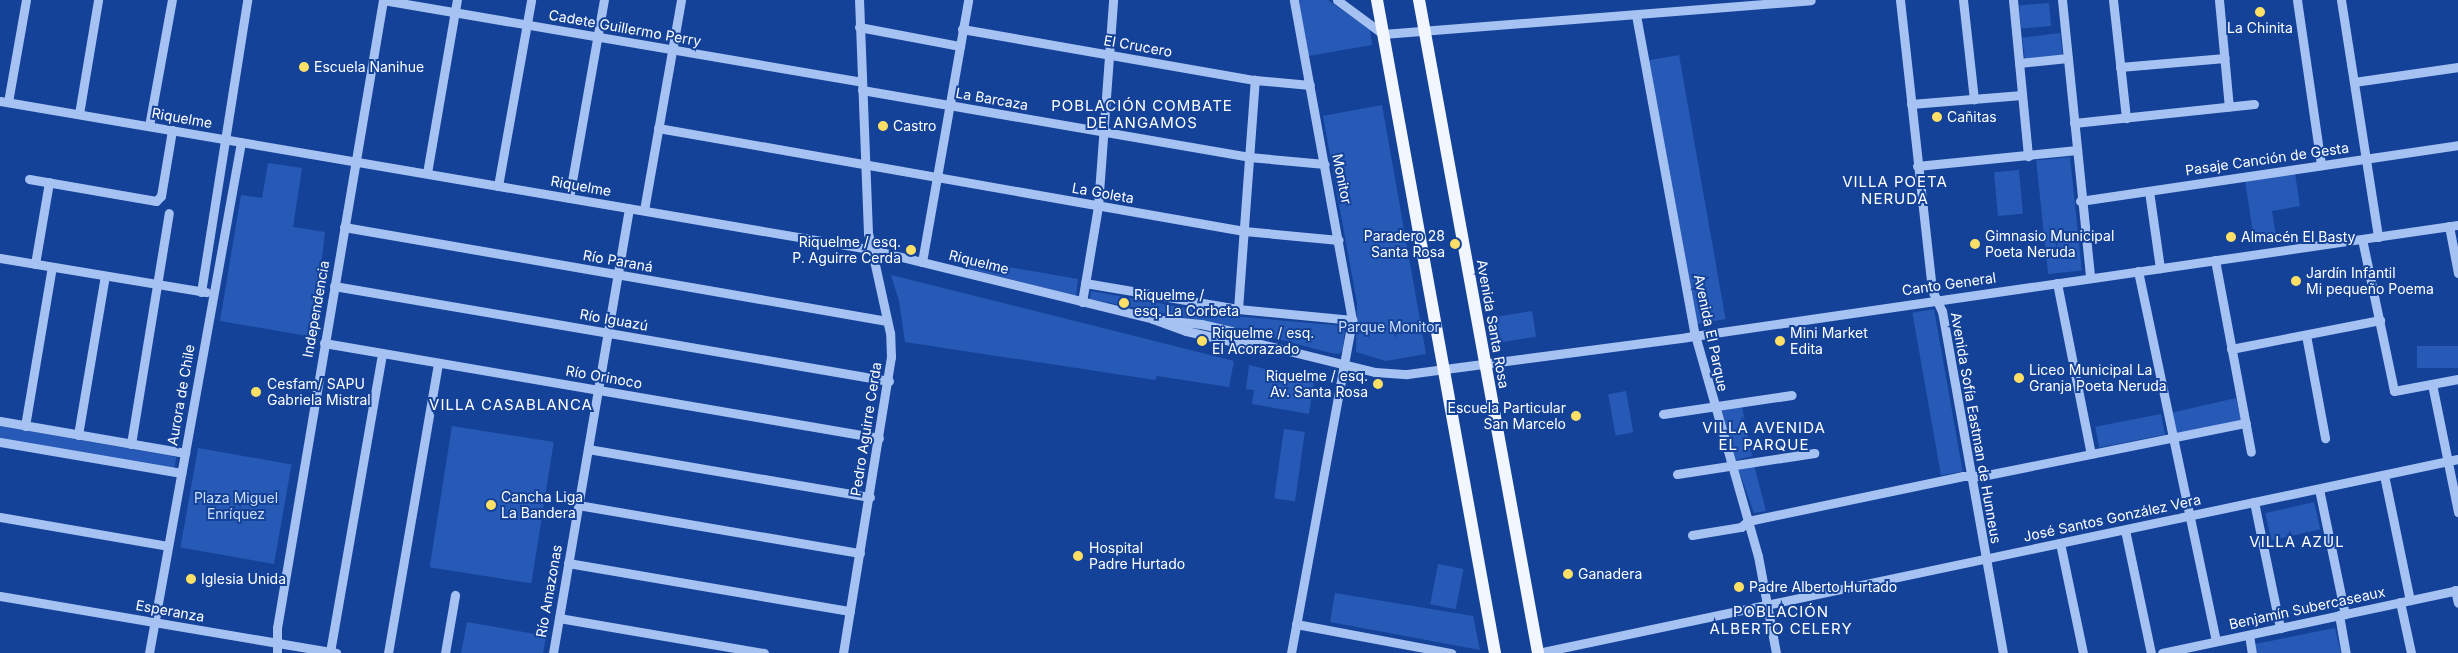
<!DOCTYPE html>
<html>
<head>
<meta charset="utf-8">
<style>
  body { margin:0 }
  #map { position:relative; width:2458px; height:653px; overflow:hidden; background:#144298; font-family:Inter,sans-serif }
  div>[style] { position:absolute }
  .green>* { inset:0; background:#275ab6; transform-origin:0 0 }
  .minor>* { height:9px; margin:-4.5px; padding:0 4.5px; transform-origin:4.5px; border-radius:4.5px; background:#a6c2f3 }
  .major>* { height:12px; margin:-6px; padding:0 6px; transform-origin:6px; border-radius:6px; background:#f1f6ff }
  .dots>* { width:14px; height:14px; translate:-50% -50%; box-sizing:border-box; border:2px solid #144298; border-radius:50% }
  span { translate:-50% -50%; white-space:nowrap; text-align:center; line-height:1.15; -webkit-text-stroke:4px #144298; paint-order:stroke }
  .street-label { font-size:14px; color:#fff }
  .poi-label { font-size:14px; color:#fff }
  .left { translate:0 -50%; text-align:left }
  .right { translate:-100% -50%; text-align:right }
  .park-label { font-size:14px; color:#cedffd }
  .neighbourhood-label { font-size:15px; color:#fff; letter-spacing:1px }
</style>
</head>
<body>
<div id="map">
  <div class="green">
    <div style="clip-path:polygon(1299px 0,1328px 0,1370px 30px,1372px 45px,1308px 56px)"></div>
    <div style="left:2049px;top:3px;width:23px;height:30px;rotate:85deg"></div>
    <div style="left:2060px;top:33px;width:23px;height:38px;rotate:83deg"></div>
    <div style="left:1679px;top:55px;width:268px;height:32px;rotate:80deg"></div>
    <div style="clip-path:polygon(1382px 105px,1426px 354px,1386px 361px,1356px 352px,1357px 303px,1323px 116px)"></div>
    <div style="left:2070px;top:157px;width:114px;height:34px;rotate:84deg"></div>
    <div style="clip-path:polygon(268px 163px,302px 168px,293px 227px,325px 232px,313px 337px,220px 321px,241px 195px,262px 198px)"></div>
    <div style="left:2019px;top:170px;width:44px;height:25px;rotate:85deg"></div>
    <div style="clip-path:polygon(2295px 173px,2300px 206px,2272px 211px,2276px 236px,2254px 240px,2245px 180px)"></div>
    <div style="clip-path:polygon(968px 260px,1078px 279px,1076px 296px,967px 268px)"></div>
    <div style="clip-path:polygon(891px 275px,1234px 361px,1229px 387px,1157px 376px,1155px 380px,905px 342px,899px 301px)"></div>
    <div style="clip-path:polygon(1091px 291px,1231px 316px,1345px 326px,1343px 349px,1339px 354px,1331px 353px,1225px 325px,1090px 299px)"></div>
    <div style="left:1934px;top:309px;width:165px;height:22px;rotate:80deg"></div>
    <div style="left:1532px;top:311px;width:26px;height:44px;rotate:81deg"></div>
    <div style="left:2458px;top:346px;width:22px;height:41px;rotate:90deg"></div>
    <div style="clip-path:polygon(1249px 365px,1314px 381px,1309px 414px,1252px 404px,1254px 390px,1246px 389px)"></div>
    <div style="left:1626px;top:391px;width:42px;height:18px;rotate:80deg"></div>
    <div style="left:2236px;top:398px;width:23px;height:67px;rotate:77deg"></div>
    <div style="clip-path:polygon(1742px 407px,1752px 456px,1735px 460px,1720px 410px)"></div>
    <div style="left:2161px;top:414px;width:21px;height:67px;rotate:79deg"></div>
    <div style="left:0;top:426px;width:179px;height:13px;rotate:10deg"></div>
    <div style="left:452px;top:426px;width:103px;height:143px;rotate:9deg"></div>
    <div style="left:1284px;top:429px;width:21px;height:70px;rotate:8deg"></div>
    <div style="left:198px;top:448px;width:95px;height:101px;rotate:10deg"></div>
    <div style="clip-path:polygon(1754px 465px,1766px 511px,1754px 513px,1738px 468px)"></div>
    <div style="left:2314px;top:502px;width:28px;height:50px;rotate:77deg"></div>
    <div style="left:1438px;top:564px;width:26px;height:41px;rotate:11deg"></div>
    <div style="clip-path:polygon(1335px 593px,1473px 616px,1480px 650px,1330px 622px)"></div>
    <div style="clip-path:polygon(467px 622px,546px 636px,543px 653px,461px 653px)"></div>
    <div style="clip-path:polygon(2335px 628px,2341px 653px,2257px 653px,2255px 644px)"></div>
  </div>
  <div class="minor">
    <div style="left:383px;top:0;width:486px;rotate:9.7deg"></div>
    <div style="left:1337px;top:0;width:57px;rotate:36.5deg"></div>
    <div style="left:1383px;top:34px;width:429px;rotate:-4.5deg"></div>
    <div style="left:1900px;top:0;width:292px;rotate:83.7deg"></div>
    <div style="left:1932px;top:290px;width:23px;rotate:65deg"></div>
    <div style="left:1942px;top:311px;width:347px;rotate:79.9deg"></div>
    <div style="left:1963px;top:0;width:100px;rotate:83.7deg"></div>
    <div style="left:2013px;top:0;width:157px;rotate:84.5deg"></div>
    <div style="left:2062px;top:0;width:279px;rotate:84.2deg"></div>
    <div style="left:2113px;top:0;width:119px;rotate:83.7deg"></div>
    <div style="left:2219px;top:0;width:107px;rotate:84.7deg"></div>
    <div style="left:2297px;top:0;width:167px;rotate:81.7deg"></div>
    <div style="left:2341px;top:0;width:240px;rotate:81.1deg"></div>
    <div style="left:1636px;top:15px;width:325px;rotate:79.6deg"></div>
    <div style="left:1695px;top:335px;width:230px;rotate:74.1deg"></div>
    <div style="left:1758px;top:556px;width:99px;rotate:79.5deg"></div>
    <div style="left:859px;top:27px;width:103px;rotate:10.7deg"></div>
    <div style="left:962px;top:29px;width:297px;rotate:9.9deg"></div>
    <div style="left:1255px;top:80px;width:55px;rotate:5.2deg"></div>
    <div style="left:2019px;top:63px;width:49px;rotate:-5.8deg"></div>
    <div style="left:2120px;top:67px;width:105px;rotate:-4.9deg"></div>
    <div style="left:2354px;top:82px;width:105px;rotate:-8.2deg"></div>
    <div style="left:862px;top:90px;width:393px;rotate:9.8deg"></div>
    <div style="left:1249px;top:157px;width:76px;rotate:5.3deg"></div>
    <div style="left:0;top:101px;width:882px;rotate:9.67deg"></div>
    <div style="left:869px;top:249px;width:292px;rotate:13.8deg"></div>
    <div style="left:1153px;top:319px;width:35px;rotate:20deg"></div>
    <div style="left:1186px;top:331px;width:50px;rotate:12.7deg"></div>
    <div style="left:1235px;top:342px;width:13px;rotate:-4deg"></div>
    <div style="left:8px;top:102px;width:104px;rotate:-80deg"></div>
    <div style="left:1911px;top:104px;width:111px;rotate:-4.6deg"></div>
    <div style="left:79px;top:114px;width:116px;rotate:-80.5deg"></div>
    <div style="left:2074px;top:123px;width:181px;rotate:-6deg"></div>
    <div style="left:149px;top:126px;width:128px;rotate:-79.7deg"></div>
    <div style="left:658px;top:128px;width:595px;rotate:9.97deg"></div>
    <div style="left:1244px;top:231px;width:95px;rotate:5.4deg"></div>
    <div style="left:1917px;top:166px;width:161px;rotate:-5.7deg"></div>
    <div style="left:427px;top:173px;width:176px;rotate:-80.2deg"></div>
    <div style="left:29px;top:179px;width:129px;rotate:9.8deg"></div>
    <div style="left:156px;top:201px;width:7px;rotate:-45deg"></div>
    <div style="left:161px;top:196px;width:67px;rotate:-80.5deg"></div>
    <div style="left:498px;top:186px;width:189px;rotate:-79.9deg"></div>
    <div style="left:2149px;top:191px;width:78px;rotate:81.9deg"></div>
    <div style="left:569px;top:198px;width:201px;rotate:-80deg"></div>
    <div style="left:2080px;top:201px;width:382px;rotate:-8.4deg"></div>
    <div style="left:644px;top:210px;width:213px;rotate:-80deg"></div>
    <div style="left:2449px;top:226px;width:48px;rotate:79.2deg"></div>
    <div style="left:344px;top:227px;width:551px;rotate:9.82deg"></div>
    <div style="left:2362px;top:239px;width:155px;rotate:78.1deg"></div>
    <div style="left:2394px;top:391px;width:65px;rotate:-10.6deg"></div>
    <div style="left:0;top:258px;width:209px;rotate:9.4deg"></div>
    <div style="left:2215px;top:260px;width:195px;rotate:79.4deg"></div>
    <div style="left:922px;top:262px;width:266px;rotate:-80deg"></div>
    <div style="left:35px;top:264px;width:83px;rotate:-80.3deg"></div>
    <div style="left:2138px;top:271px;width:378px;rotate:78.1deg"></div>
    <div style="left:1085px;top:283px;width:155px;rotate:9.6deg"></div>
    <div style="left:1238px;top:309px;width:115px;rotate:5.5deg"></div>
    <div style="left:2057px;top:283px;width:174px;rotate:78.8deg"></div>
    <div style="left:334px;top:286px;width:563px;rotate:9.71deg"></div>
    <div style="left:201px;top:292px;width:296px;rotate:-81deg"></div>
    <div style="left:1082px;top:302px;width:97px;rotate:-80.5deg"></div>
    <div style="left:1098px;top:206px;width:207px;rotate:-85.8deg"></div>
    <div style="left:1238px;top:309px;width:230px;rotate:-85.8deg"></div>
    <div style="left:1153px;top:319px;width:48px;rotate:5.9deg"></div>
    <div style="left:1201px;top:324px;width:31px;rotate:13deg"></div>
    <div style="left:1231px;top:331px;width:20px;rotate:30deg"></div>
    <div style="left:1248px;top:341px;width:131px;rotate:13.7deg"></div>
    <div style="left:1375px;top:372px;width:32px;rotate:4deg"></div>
    <div style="left:1407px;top:374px;width:282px;rotate:-7.5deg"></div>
    <div style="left:1687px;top:337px;width:779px;rotate:-8.27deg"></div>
    <div style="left:2306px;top:335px;width:105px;rotate:79.5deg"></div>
    <div style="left:324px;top:343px;width:563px;rotate:9.71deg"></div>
    <div style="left:2231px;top:349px;width:152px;rotate:-11deg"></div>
    <div style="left:2432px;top:384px;width:131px;rotate:78.5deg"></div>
    <div style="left:1663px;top:414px;width:130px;rotate:-8.4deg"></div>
    <div style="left:0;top:421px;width:188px;rotate:9.8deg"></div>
    <div style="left:25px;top:426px;width:161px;rotate:-80.4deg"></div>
    <div style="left:78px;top:435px;width:161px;rotate:-80.4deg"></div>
    <div style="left:0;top:442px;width:184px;rotate:9.7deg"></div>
    <div style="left:131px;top:444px;width:234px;rotate:-80.7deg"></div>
    <div style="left:588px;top:449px;width:286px;rotate:9.7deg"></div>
    <div style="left:1677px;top:474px;width:139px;rotate:-8.7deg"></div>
    <div style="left:2384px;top:475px;width:128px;rotate:78.3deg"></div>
    <div style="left:2319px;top:489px;width:128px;rotate:78.3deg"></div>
    <div style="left:2254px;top:502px;width:129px;rotate:78.3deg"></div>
    <div style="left:578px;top:505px;width:286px;rotate:9.7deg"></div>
    <div style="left:0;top:517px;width:170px;rotate:9.8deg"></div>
    <div style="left:2125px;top:530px;width:126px;rotate:78.1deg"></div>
    <div style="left:1692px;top:535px;width:50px;rotate:-9.3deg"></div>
    <div style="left:1741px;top:527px;width:9px;rotate:-41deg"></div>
    <div style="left:1748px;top:521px;width:220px;rotate:-11.8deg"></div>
    <div style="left:1963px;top:476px;width:19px"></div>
    <div style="left:1982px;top:476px;width:269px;rotate:-11.4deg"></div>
    <div style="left:2060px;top:543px;width:112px;rotate:78.2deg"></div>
    <div style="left:568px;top:563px;width:286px;rotate:9.7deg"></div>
    <div style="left:2455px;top:590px;width:13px;rotate:77deg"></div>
    <div style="left:0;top:596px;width:341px;rotate:9.6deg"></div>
    <div style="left:2400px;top:602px;width:52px;rotate:77.8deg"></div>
    <div style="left:2339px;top:615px;width:39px;rotate:80deg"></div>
    <div style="left:559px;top:618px;width:208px;rotate:9.7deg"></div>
    <div style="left:1296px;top:624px;width:158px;rotate:10.6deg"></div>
    <div style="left:2249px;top:635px;width:18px;rotate:81deg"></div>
    <div style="left:330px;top:652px;width:303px;rotate:-80.1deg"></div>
    <div style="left:149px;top:653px;width:519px;rotate:-79.79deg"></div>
    <div style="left:277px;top:653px;width:25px;rotate:-90deg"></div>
    <div style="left:277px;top:628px;width:637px;rotate:-80.42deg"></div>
    <div style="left:388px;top:653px;width:294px;rotate:-80.2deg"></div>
    <div style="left:445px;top:653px;width:59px;rotate:-80.2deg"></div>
    <div style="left:553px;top:653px;width:451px;rotate:-80.3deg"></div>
    <div style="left:843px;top:653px;width:300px;rotate:-80.8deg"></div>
    <div style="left:891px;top:357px;width:24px;rotate:-92deg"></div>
    <div style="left:890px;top:333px;width:102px;rotate:-102.4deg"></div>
    <div style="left:868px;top:233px;width:233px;rotate:-92.2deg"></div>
    <div style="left:1291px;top:653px;width:339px;rotate:-79.6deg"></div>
    <div style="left:1352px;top:320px;width:325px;rotate:-100.3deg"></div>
    <div style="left:1538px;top:653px;width:940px;rotate:-11.91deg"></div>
    <div style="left:2162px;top:653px;width:303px;rotate:-12deg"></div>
  </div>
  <div class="major">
    <div style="left:1377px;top:0;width:664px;rotate:79.76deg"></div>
    <div style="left:1419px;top:0;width:664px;rotate:79.67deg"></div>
  </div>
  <div class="dots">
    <div style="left:2260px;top:12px;background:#ffe067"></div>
    <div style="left:304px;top:67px;background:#ffe067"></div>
    <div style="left:1937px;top:117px;background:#ffe067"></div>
    <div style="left:883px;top:126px;background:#ffe067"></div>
    <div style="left:2231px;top:237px;background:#ffe067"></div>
    <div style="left:1455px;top:244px;background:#ffe067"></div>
    <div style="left:1975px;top:244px;background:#ffe067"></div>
    <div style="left:911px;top:250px;background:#ffe067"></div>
    <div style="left:2296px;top:281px;background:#ffe067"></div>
    <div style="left:1124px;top:303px;background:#ffe067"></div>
    <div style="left:1202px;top:341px;background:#ffe067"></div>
    <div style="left:1780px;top:341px;background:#ffe067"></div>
    <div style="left:2019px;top:378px;background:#ffe067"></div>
    <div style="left:1378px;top:384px;background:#ffe067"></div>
    <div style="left:256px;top:392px;background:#ffe067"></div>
    <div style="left:1576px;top:416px;background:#ffe067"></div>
    <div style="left:491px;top:505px;background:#ffe067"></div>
    <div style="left:1078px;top:556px;background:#ffe067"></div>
    <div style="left:1568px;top:574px;background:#ffe067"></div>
    <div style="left:191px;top:579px;background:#ffe067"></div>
    <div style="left:1739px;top:587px;background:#ffe067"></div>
  </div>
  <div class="street-label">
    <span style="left:625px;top:28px;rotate:10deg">Cadete Guillermo Perry</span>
    <span style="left:1138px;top:46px;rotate:10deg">El Crucero</span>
    <span style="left:992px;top:99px;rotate:10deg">La Barcaza</span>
    <span style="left:182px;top:118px;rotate:10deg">Riquelme</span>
    <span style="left:2267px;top:159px;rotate:-8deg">Pasaje Canción de Gesta</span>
    <span style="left:1342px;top:179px;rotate:79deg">Monitor</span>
    <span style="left:581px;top:186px;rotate:10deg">Riquelme</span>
    <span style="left:1103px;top:193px;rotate:10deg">La Goleta</span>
    <span style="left:618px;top:261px;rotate:10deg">Río Paraná</span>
    <span style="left:979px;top:262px;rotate:14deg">Riquelme</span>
    <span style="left:1949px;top:284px;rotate:-8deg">Canto General</span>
    <span style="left:316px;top:309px;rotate:-80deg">Independencia</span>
    <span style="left:614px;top:320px;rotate:10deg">Río Iguazú</span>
    <span style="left:1493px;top:324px;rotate:80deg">Avenida Santa Rosa</span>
    <span style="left:1711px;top:333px;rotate:78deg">Avenida El Parque</span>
    <span style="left:604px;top:377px;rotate:10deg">Río Orinoco</span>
    <span style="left:181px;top:395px;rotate:-80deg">Aurora de Chile</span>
    <span style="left:1976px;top:428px;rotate:80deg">Avenida Sofía Eastman de Hunneus</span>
    <span style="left:866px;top:429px;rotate:-81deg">Pedro Aguirre Cerda</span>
    <span style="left:2112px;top:518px;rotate:-12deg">José Santos González Vera</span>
    <span style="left:549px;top:591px;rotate:-80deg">Río Amazonas</span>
    <span style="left:2307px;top:608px;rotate:-12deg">Benjamín Subercaseaux</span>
    <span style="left:170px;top:611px;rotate:10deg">Esperanza</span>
  </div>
  <div class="poi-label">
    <span style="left:2260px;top:28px">La Chinita</span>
    <span class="left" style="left:314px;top:67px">Escuela Nanihue</span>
    <span class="left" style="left:1947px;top:117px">Cañitas</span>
    <span class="left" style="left:893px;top:126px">Castro</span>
    <span class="right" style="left:1445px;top:244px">Paradero 28<br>Santa Rosa</span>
    <span class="left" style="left:1985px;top:244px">Gimnasio Municipal<br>Poeta Neruda</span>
    <span class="left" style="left:2241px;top:237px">Almacén El Basty</span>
    <span class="right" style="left:901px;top:250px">Riquelme / esq.<br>P. Aguirre Cerda</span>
    <span class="left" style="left:2306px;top:281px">Jardín Infantil<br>Mi pequeño Poema</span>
    <span class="left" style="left:1134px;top:303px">Riquelme /<br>esq. La Corbeta</span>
    <span class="left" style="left:1212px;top:341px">Riquelme / esq.<br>El Acorazado</span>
    <span class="left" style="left:1790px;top:341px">Mini Market<br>Edita</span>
    <span class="left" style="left:2029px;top:378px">Liceo Municipal La<br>Granja Poeta Neruda</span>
    <span class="right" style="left:1368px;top:384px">Riquelme / esq.<br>Av. Santa Rosa</span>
    <span class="left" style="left:267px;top:392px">Cesfam/ SAPU<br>Gabriela Mistral</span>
    <span class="right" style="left:1566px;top:416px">Escuela Particular<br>San Marcelo</span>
    <span class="left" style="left:501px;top:505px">Cancha Liga<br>La Bandera</span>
    <span class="left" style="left:1089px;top:556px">Hospital<br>Padre Hurtado</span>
    <span class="left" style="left:1578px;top:574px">Ganadera</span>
    <span class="left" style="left:201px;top:579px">Iglesia Unida</span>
    <span class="left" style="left:1749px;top:587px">Padre Alberto Hurtado</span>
  </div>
  <div class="park-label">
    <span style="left:1389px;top:327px">Parque Monitor</span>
    <span style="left:236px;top:506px">Plaza Miguel<br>Enríquez</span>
  </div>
  <div class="neighbourhood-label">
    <span style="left:1142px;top:114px">POBLACIÓN COMBATE<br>DE ANGAMOS</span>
    <span style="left:1895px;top:190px">VILLA POETA<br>NERUDA</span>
    <span style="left:511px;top:405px">VILLA CASABLANCA</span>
    <span style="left:1764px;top:436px">VILLA AVENIDA<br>EL PARQUE</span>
    <span style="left:2297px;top:542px">VILLA AZUL</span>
    <span style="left:1781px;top:620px">POBLACIÓN<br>ALBERTO CELERY</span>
  </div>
</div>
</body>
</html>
